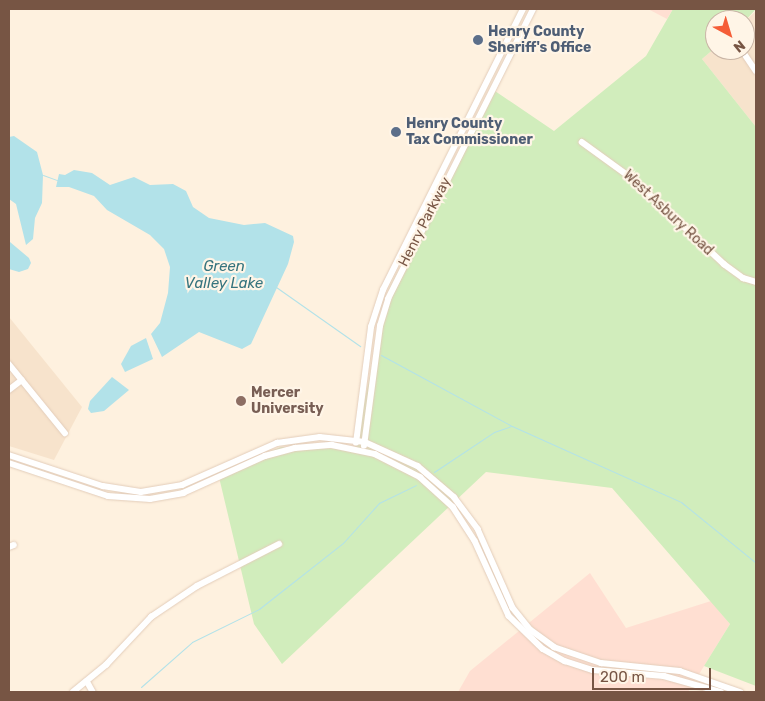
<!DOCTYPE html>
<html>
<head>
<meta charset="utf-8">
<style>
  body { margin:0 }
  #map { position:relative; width:765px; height:701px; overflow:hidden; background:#fef1df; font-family:Rubik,sans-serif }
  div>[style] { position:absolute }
  .residential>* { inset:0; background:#f7e3cc }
  .commercial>* { inset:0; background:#ffdfd2 }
  .green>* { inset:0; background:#d1edbc }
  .water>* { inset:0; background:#b2e2e9 }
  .stream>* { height:1px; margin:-0.5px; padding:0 0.5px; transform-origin:0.5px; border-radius:0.5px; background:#b2e2e9 }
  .roads { filter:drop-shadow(0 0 1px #e3cdba) drop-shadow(0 0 1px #e3cdba) }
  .minor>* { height:5.5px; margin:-2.75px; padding:0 2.75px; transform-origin:2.75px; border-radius:2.75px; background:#fff }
  .dots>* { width:14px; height:14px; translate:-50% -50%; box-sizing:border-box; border:2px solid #fff5e7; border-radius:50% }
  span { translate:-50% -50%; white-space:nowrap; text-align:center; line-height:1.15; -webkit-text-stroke:4.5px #fff5e7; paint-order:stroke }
  .service-label { font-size:14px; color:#4e5e75; font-weight:700 }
  .left { translate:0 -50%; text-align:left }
  .street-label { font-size:14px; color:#754 }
  .education-label { font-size:14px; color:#785e54; font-weight:700 }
  .water-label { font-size:15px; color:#36747e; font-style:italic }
  .frame { position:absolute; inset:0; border:10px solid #754; pointer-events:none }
  .north { position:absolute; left:705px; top:10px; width:50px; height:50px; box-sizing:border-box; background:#fff5e7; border:1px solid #c9b5a6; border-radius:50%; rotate:141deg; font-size:14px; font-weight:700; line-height:20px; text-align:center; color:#754 }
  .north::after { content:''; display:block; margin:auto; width:18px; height:22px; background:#f55d37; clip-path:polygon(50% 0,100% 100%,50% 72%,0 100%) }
  .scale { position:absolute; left:592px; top:668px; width:119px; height:22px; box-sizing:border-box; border:2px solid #754; border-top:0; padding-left:6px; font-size:15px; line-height:18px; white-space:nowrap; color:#754; -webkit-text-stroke:4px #fff5e7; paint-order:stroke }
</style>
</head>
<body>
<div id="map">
  <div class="residential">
    <div style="clip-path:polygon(756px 11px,756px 127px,702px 59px,715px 48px,745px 50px,745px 21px)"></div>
    <div style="clip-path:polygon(9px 317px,82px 407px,54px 460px,9px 446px)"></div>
  </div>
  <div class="commercial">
    <div style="clip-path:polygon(648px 9px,673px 9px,667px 19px)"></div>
    <div style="clip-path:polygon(590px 573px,626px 628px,711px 601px,730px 624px,688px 692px,458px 692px,470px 671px)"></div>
  </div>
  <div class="green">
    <div style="clip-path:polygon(673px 9px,756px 9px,745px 21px,715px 20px,715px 48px,702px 59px,756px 127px,756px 686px,704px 666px,730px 624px,612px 488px,486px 472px,282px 664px,254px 624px,218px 473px,281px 447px,354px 449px,389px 289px,492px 89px,554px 131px,646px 56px)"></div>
  </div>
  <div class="water">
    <div style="clip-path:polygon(14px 136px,37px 152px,43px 175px,42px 203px,35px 218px,33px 239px,26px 245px,16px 204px,9px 199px,9px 137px)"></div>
    <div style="clip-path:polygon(74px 170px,92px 173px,110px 185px,134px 177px,150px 185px,173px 184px,186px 191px,193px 207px,209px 218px,244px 225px,265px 223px,293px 236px,294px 242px,288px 264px,251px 344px,242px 349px,199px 332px,162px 357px,151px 334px,160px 323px,168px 293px,170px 267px,164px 249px,150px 235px,107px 210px,94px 196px,69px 187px,56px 187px,59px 174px,65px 175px)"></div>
    <div style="clip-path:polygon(10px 242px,29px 258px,31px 263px,28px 269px,19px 272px,9px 269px)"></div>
    <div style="clip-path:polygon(146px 338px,153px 359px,125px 372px,121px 364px,131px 346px)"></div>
    <div style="clip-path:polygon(112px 377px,129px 390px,104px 411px,91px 413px,88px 409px,90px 401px)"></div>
  </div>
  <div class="stream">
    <div style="left:43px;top:175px;width:15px;rotate:20deg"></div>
    <div style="left:276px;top:287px;width:103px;rotate:35.1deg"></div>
    <div style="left:381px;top:355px;width:149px;rotate:28.5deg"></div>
    <div style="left:512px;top:426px;width:185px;rotate:24.2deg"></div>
    <div style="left:681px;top:502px;width:97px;rotate:39.1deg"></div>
    <div style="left:434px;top:472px;width:72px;rotate:-33.7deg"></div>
    <div style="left:494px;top:432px;width:18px;rotate:-19deg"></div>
    <div style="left:141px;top:687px;width:68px;rotate:-41.4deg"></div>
    <div style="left:192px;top:642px;width:75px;rotate:-26.2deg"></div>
    <div style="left:259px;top:609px;width:107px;rotate:-38.2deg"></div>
    <div style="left:343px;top:543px;width:54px;rotate:-48deg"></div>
    <div style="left:379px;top:503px;width:41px;rotate:-25.9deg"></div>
  </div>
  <div class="roads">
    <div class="minor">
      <div style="left:742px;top:50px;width:25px;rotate:56deg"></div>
      <div style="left:582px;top:142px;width:63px;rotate:36deg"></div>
      <div style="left:633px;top:179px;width:125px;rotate:43deg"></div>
      <div style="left:724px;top:264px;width:24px;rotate:36deg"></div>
      <div style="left:743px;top:278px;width:14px;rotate:17deg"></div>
      <div style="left:9px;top:364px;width:89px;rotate:50.9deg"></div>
      <div style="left:9px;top:390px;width:16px;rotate:-38deg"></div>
      <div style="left:356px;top:443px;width:117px;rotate:-82.6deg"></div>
      <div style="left:371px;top:327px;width:39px;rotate:-72deg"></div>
      <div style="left:383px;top:290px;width:314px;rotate:-63.5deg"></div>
      <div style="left:364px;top:446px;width:121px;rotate:-82.4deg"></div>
      <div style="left:380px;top:326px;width:28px;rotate:-73deg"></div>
      <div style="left:388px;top:299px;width:324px;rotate:-63.4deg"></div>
      <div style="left:9px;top:455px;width:99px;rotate:18.3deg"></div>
      <div style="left:103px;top:486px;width:38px;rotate:9deg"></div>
      <div style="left:141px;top:492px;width:42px;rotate:-9.7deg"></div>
      <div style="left:182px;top:485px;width:104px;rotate:-23.9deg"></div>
      <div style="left:277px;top:443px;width:43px;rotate:-7.9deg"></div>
      <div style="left:320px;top:437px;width:45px;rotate:6.3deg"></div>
      <div style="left:365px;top:442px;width:58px;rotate:24.4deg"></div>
      <div style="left:418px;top:466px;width:48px;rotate:40.7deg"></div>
      <div style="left:454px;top:497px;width:40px;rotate:53deg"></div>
      <div style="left:478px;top:529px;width:86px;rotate:66.1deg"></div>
      <div style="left:513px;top:608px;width:28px;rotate:51deg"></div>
      <div style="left:531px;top:630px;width:29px;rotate:36deg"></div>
      <div style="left:554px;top:647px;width:50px;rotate:18.8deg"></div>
      <div style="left:601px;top:663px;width:79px;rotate:5.8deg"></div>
      <div style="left:680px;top:671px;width:64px;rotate:19.3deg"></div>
      <div style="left:9px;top:463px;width:104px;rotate:18.4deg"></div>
      <div style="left:108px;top:496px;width:42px;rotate:4.1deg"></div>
      <div style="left:150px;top:499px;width:34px;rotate:-10deg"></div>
      <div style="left:183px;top:493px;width:90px;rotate:-24.3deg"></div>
      <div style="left:265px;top:456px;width:31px;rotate:-15deg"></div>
      <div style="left:295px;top:448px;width:37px;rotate:-5deg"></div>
      <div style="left:332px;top:445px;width:44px;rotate:11.8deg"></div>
      <div style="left:375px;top:454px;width:51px;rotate:27.1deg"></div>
      <div style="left:420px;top:477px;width:45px;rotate:42.3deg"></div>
      <div style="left:453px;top:507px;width:40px;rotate:57.1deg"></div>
      <div style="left:475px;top:541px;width:82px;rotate:65.6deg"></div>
      <div style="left:509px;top:616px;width:47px;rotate:44.1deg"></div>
      <div style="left:543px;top:649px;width:25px;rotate:29deg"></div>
      <div style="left:565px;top:661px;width:29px;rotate:18deg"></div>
      <div style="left:593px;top:670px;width:71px;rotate:4.8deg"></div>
      <div style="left:664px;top:676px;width:59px;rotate:15.7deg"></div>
      <div style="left:9px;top:547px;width:5px;rotate:-22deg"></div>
      <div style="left:87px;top:681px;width:13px;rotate:61deg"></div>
      <div style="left:73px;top:692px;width:43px;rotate:-39.3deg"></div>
      <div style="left:106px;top:665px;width:66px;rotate:-46.8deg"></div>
      <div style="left:151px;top:617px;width:55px;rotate:-34deg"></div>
      <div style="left:197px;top:586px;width:92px;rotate:-27.1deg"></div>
    </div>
  </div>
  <div class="dots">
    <div style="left:478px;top:40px;background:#5c6f8a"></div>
    <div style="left:396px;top:132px;background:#5c6f8a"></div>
    <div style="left:241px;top:401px;background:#8d6e63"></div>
  </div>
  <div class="service-label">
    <span class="left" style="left:488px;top:40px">Henry County<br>Sheriff's Office</span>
    <span class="left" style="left:406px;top:132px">Henry County<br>Tax Commissioner</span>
  </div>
  <div class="street-label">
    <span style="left:668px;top:213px;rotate:43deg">West Asbury Road</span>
    <span style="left:425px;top:222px;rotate:-63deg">Henry Parkway</span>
  </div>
  <div class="education-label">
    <span class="left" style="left:251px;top:401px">Mercer<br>University</span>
  </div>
  <div class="water-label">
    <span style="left:224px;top:275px">Green<br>Valley Lake</span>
  </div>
  <div class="frame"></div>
  <div class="north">N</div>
  <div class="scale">200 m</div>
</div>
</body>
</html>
